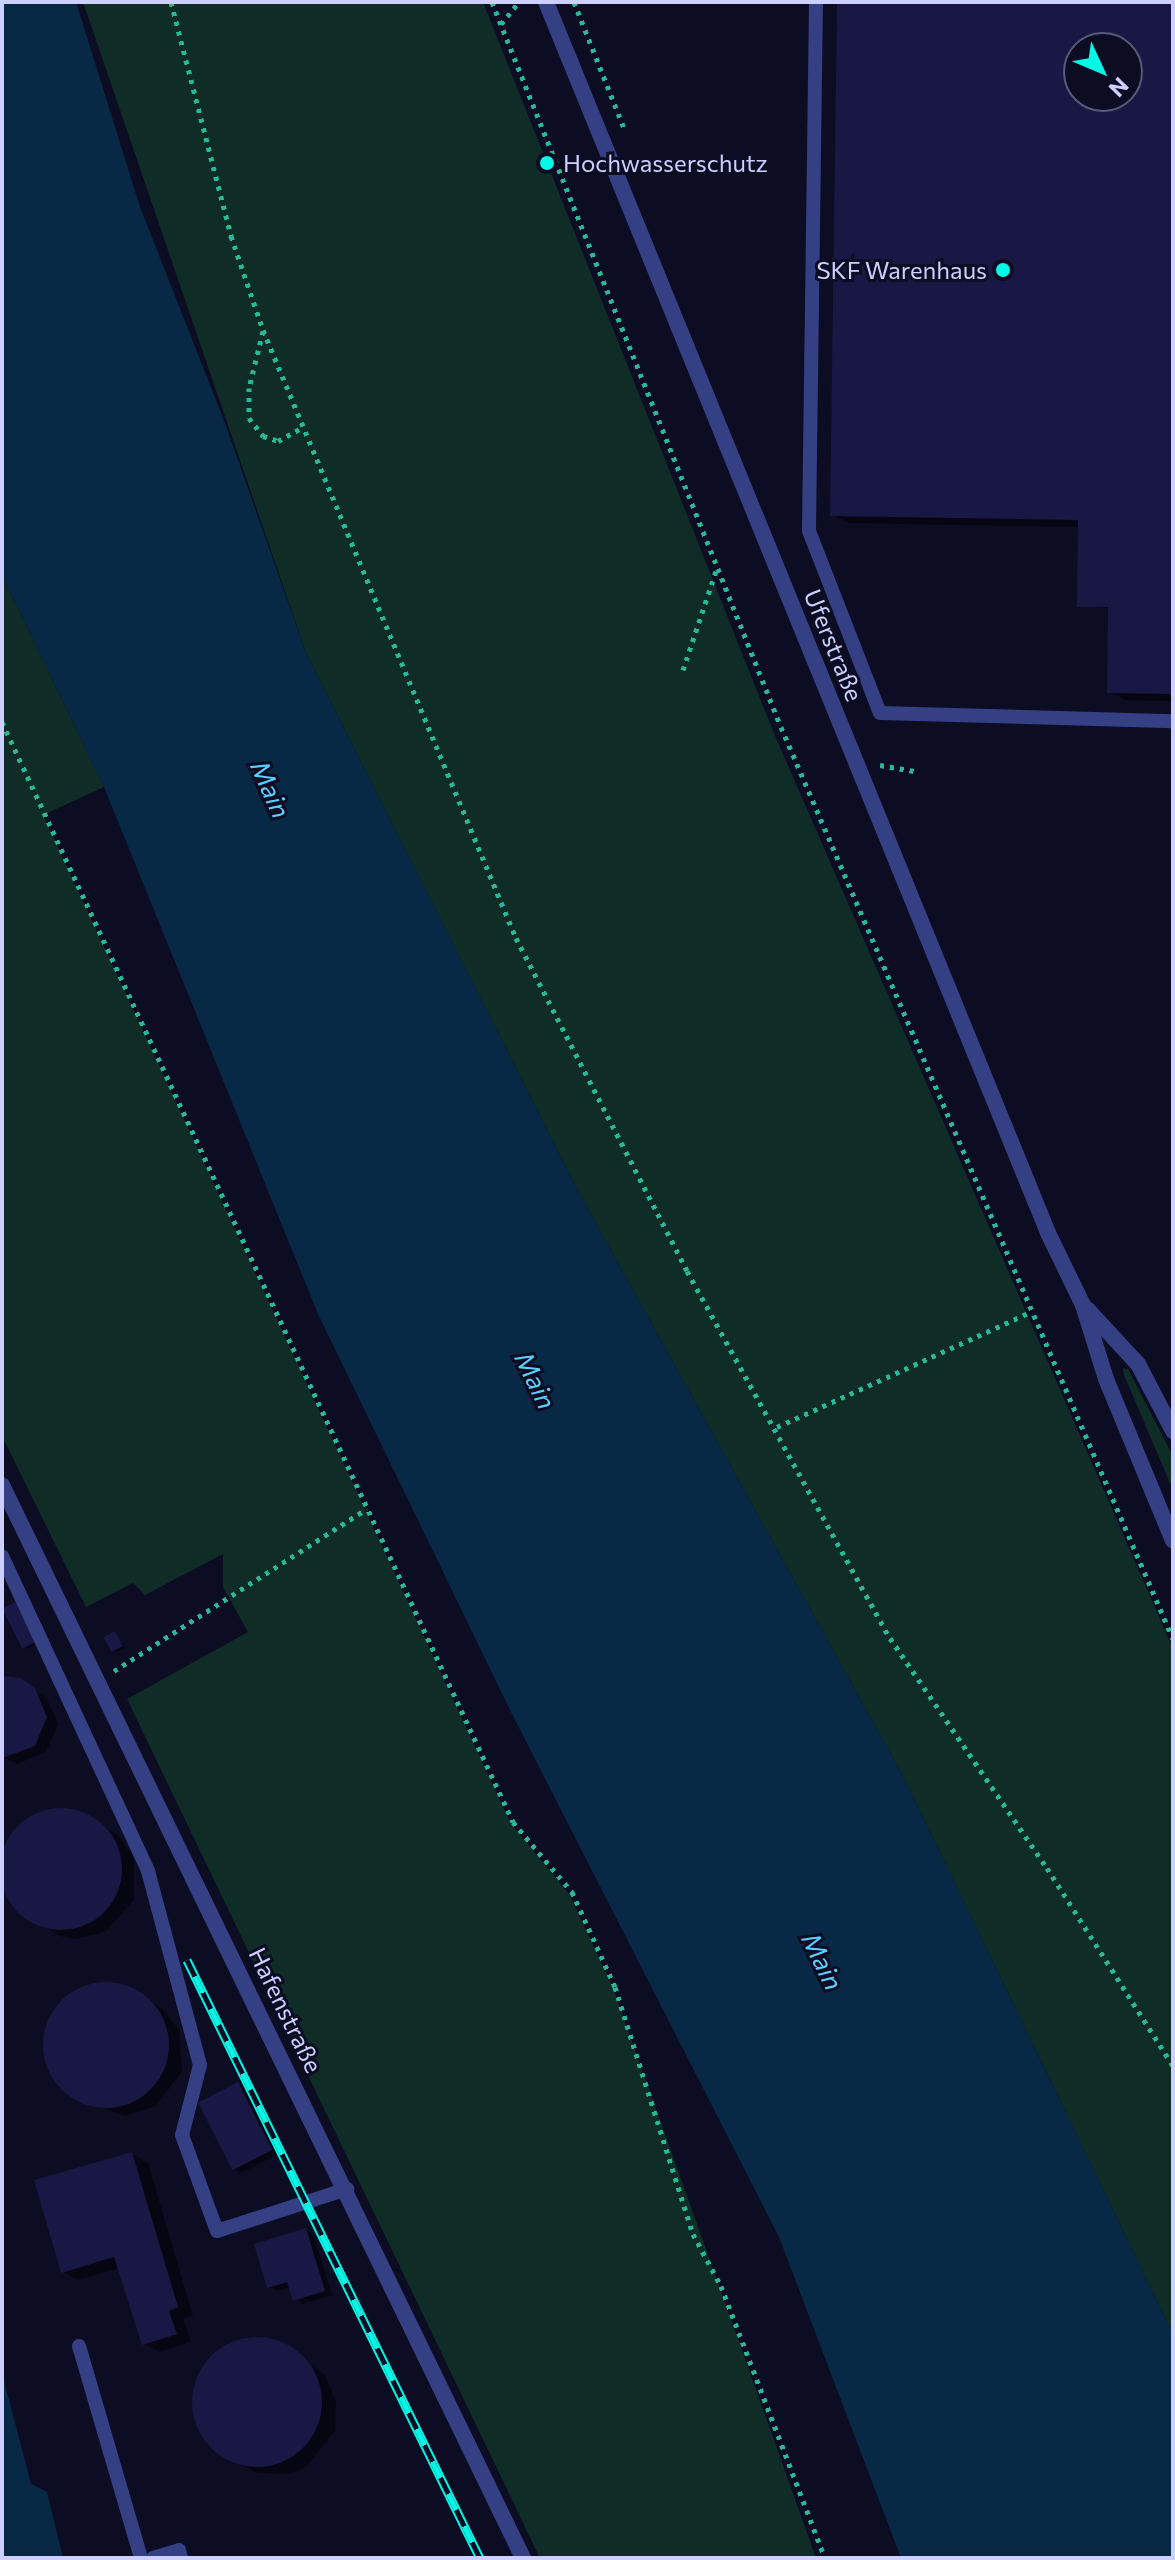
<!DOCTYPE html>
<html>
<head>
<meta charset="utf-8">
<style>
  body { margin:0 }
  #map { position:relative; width:1175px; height:2560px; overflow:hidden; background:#0c0c22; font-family:Commissioner,sans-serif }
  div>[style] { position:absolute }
  .green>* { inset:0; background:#0f2d26 }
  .water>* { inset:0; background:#082945 }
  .shadow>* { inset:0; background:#0007 }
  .building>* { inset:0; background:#191744; transform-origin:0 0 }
  .round { border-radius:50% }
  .path>* { height:5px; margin-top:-2.5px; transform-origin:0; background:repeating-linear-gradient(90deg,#27ba98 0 4px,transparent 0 10px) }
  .lane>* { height:14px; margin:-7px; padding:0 7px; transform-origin:7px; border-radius:7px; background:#343f84 }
  .street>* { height:16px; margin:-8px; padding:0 8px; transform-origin:8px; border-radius:8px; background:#343f84 }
  .rail>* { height:9px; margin-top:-4.5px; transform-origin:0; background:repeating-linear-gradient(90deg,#0c0c22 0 18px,#00f8e7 0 36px); box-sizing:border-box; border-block:2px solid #00f8e7 }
  .dots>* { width:22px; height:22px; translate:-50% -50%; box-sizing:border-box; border:4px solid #0c0c22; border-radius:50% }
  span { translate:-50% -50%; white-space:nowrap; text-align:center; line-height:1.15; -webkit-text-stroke:6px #0c0c22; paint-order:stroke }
  .poi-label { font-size:24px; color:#cdd0ff }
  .left { translate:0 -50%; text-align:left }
  .right { translate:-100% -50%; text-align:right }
  .street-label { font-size:24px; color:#cdd0ff }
  .water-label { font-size:26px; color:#5bcfff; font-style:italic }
  .frame { position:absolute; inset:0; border:4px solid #cdd0ff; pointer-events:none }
  .north { position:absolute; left:1063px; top:32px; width:80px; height:80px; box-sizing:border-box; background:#0c0c22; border:2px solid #595a7a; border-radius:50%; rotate:134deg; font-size:22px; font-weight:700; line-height:32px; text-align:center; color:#cdd0ff }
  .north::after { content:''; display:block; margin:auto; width:28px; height:36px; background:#00f8e7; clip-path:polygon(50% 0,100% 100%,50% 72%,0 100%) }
</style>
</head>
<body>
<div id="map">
  <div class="green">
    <div style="clip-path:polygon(83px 2px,483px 2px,773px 731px,1173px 1649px,1173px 2334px,905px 1780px,579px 1193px,306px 653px)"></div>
    <div style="clip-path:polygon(2px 575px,104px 787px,43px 815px,511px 1824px,569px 1894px,613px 1988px,816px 2558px,540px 2558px,127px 1699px,248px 1632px,223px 1587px,223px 1554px,145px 1595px,133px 1583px,86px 1607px,2px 1436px)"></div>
    <div style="clip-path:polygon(1128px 1369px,1173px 1456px,1173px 1490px,1124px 1375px,1123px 1368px)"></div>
  </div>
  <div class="water">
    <div style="clip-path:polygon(2px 2px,76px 2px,140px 207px,225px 423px,306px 653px,579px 1193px,905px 1780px,1173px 2334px,1173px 2558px,901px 2558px,779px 2237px,510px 1710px,318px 1314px,104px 787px,2px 575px)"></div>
    <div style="clip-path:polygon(2px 2373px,31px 2484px,47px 2492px,63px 2558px,2px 2558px)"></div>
  </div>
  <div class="shadow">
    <div style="clip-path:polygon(evenodd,840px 2px,1173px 2px,1173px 701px,1125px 700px,1109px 691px,1110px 608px,1079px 606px,1080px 527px,848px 523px,832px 514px,840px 2px,1079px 48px,1127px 48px,1127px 96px,1079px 96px,1079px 48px)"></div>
    <div style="clip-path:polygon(27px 1598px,49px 1638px,27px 1649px,24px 1647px)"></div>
    <div style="clip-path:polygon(115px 1633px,125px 1648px,117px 1652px,114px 1650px)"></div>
    <div style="clip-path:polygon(2px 1679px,46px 1697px,58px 1724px,46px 1752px,17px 1764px,2px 1757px)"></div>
    <div style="clip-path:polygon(77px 1811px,118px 1835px,134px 1858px,134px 1900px,105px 1932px,75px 1939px,60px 1936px,16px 1909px,2px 1881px,4px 1850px,22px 1824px,35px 1816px)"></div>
    <div style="clip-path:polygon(120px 1986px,162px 2008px,179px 2030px,182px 2071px,156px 2106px,125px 2116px,76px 2098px,53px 2075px,47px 2060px,48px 2027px,65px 2000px,79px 1991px)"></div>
    <div style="clip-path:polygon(238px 2084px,245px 2089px,278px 2154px,241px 2173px,233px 2168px)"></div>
    <div style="clip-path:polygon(132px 2154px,148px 2163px,193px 2316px,183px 2319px,191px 2342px,159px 2352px,143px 2343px,120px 2268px,78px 2280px,62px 2271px)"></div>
    <div style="clip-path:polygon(306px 2230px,313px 2234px,332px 2295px,302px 2304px,291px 2286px,277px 2291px,269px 2286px)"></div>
    <div style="clip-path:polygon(270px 2340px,324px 2374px,336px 2401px,335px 2431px,306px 2467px,290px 2474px,257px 2473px,211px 2447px,195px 2418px,195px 2385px,212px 2356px,226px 2347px)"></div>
  </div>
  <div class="building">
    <div style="clip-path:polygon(evenodd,837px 2px,1173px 2px,1173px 694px,1107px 693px,1108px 607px,1077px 607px,1078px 520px,830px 516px,837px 2px,1079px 48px,1127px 48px,1127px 96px,1079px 96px,1079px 48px)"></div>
    <div style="left:27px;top:1596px;width:45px;height:28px;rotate:63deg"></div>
    <div style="left:115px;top:1631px;width:17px;height:13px;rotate:62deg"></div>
    <div style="clip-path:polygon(2px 1676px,21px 1678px,35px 1688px,47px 1717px,35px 1746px,2px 1758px)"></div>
    <div class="round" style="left:0;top:1808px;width:122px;height:122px"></div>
    <div class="round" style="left:43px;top:1982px;width:126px;height:126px"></div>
    <div style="left:238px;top:2082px;width:76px;height:45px;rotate:63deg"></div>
    <div style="clip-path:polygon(132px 2152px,178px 2307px,169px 2311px,177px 2334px,142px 2345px,114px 2257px,61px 2273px,34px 2180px)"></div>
    <div style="clip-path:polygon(306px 2228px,325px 2291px,293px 2301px,287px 2282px,267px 2288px,254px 2244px)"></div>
    <div class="round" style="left:192px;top:2337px;width:130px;height:130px"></div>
  </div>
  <div class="path">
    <div style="left:171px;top:2px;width:242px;rotate:75.6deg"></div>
    <div style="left:231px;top:236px;width:99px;rotate:71.2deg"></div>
    <div style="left:263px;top:330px;width:659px;rotate:67.41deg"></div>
    <div style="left:516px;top:938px;width:374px;rotate:62.8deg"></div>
    <div style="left:687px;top:1271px;width:419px;rotate:61.1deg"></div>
    <div style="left:890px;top:1638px;width:278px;rotate:55.7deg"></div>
    <div style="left:1047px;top:1868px;width:235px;rotate:57.5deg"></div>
    <div style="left:492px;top:2px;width:780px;rotate:68.27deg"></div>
    <div style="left:781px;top:727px;width:993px;rotate:66.74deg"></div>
    <div style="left:574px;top:2px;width:136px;rotate:68.4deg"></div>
    <div style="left:501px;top:24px;width:28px;rotate:-51deg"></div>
    <div style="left:263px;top:331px;width:59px;rotate:103.8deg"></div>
    <div style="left:249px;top:388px;width:30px;rotate:90deg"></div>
    <div style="left:249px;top:418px;width:23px;rotate:52deg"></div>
    <div style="left:263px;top:436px;width:16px;rotate:18deg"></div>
    <div style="left:278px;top:441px;width:26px;rotate:-29deg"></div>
    <div style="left:683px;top:670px;width:108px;rotate:-71.6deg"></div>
    <div style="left:2px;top:722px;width:1213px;rotate:65.08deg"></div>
    <div style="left:513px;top:1822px;width:92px;rotate:49.9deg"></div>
    <div style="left:572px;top:1892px;width:104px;rotate:65.6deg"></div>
    <div style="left:615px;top:1987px;width:259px;rotate:72.5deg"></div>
    <div style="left:693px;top:2234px;width:59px;rotate:61.7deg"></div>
    <div style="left:721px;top:2286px;width:291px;rotate:69.1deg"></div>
    <div style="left:880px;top:765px;width:39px;rotate:10deg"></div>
    <div style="left:777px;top:1427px;width:279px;rotate:-24.4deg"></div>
    <div style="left:114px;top:1671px;width:300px;rotate:-32.7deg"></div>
  </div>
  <div class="lane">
    <div style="left:816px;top:2px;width:529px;rotate:90.76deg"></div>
    <div style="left:809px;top:531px;width:195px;rotate:68.7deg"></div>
    <div style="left:880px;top:713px;width:293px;rotate:1.6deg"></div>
    <div style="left:2px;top:1556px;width:347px;rotate:65.1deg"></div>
    <div style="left:148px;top:1871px;width:201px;rotate:75deg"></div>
    <div style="left:200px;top:2065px;width:72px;rotate:104.4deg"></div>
    <div style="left:182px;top:2135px;width:102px;rotate:70deg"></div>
    <div style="left:217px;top:2231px;width:137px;rotate:-17.9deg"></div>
    <div style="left:79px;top:2346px;width:221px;rotate:73.7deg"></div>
    <div style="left:153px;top:2558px;width:27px;rotate:-17deg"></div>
    <div style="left:179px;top:2550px;width:8px;rotate:76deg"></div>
  </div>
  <div class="street">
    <div style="left:546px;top:2px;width:1329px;rotate:67.81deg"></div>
    <div style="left:1048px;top:1233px;width:80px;rotate:64.1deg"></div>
    <div style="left:1083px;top:1305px;width:77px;rotate:72.7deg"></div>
    <div style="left:1106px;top:1379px;width:175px;rotate:67.5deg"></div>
    <div style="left:1087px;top:1309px;width:75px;rotate:47.2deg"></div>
    <div style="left:1138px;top:1364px;width:76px;rotate:62.4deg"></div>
    <div style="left:2px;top:1485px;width:1193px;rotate:64.1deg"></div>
  </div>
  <div class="rail">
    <div style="left:187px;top:1960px;width:666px;rotate:63.9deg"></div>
  </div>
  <div class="dots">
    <div style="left:547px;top:163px;background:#00f8e7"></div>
    <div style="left:1003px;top:270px;background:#00f8e7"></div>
  </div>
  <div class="poi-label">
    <span class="left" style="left:563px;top:163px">Hochwasserschutz</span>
    <span class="right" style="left:987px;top:270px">SKF Warenhaus</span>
  </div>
  <div class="street-label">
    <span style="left:834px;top:645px;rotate:68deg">Uferstraße</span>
    <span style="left:286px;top:2010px;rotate:64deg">Hafenstraße</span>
  </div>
  <div class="water-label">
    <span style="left:271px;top:789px;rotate:66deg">Main</span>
    <span style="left:536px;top:1380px;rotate:64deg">Main</span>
    <span style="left:823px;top:1961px;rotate:64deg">Main</span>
  </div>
  <div class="frame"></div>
  <div class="north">N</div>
</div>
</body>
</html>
